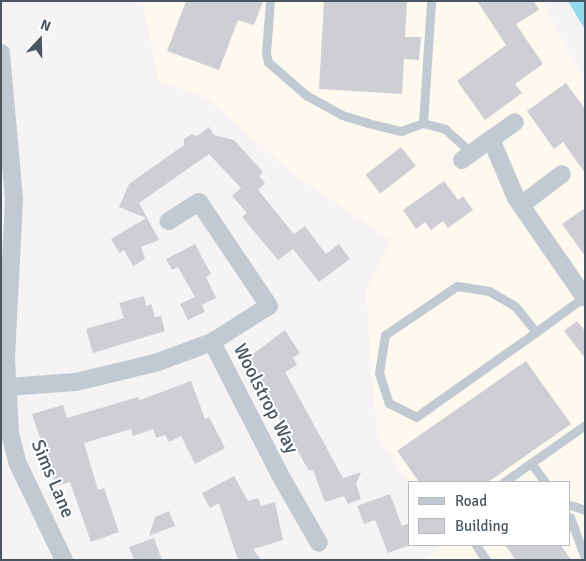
<!DOCTYPE html>
<html>
<head>
<meta charset="utf-8">
<style>
  body { margin:0 }
  #map { position:relative; width:586px; height:561px; overflow:hidden; background:#f5f3f3; font-family:Signika,sans-serif }
  div>[style] { position:absolute }
  .commercial>* { inset:0; background:#fdf9ef }
  .water>* { inset:0; background:#90daee }
  .building>* { inset:0; background:#cdcfd5; transform-origin:0 0 }
  .lane>* { height:9px; margin:-4.5px; padding:0 4.5px; transform-origin:4.5px; border-radius:4.5px; background:#c1cad2 }
  .street>* { height:18px; margin:-9px; padding:0 9px; transform-origin:9px; border-radius:9px; background:#c1cad2 }
  span { translate:-50% -50%; white-space:nowrap; text-align:center; line-height:1.15; -webkit-text-stroke:4px #fff; paint-order:stroke }
  .street-label { font-size:19px; color:#4a5661 }
  .frame { position:absolute; inset:0; border:2px solid #4a5661; pointer-events:none }
  .legend { position:absolute; left:408px; top:481px; width:162px; height:65px; box-sizing:border-box; background:#fff; border:1px solid #b7bbc0; margin:0; padding:6px 9px; list-style:none; font-size:15px; color:#4a5661 }
  .legend li { display:flex; align-items:center; gap:10px; height:25px }
  .legend b { width:25px; border:1px solid #b7bbc0 }
  .north { position:absolute; left:15px; top:15px; width:50px; height:50px; -webkit-text-stroke:4px #fff; paint-order:stroke; rotate:21deg; font-size:14px; font-weight:700; line-height:20px; text-align:center; color:#4a5661 }
  .north::after { content:''; display:block; margin:auto; width:18px; height:22px; background:#4a5661; clip-path:polygon(50% 0,100% 100%,50% 72%,0 100%) }
</style>
</head>
<body>
<div id="map">
  <div class="commercial">
    <div style="clip-path:polygon(142px 1px,542px 1px,585px 83px,585px 560px,425px 560px,443px 545px,570px 545px,570px 482px,410px 482px,410px 485px,377px 435px,369px 335px,366px 290px,391px 241px,293px 174px,208px 99px,159px 80px)"></div>
  </div>
  <div class="water">
    <div style="clip-path:polygon(568px 1px,585px 1px,585px 29px,579px 20px)"></div>
  </div>
  <div class="building">
    <div style="clip-path:polygon(186px 1px,263px 1px,254px 25px,238px 20px,219px 70px,167px 51px)"></div>
    <div style="clip-path:polygon(324px 1px,407px 1px,405px 37px,421px 37px,419px 60px,404px 59px,402px 94px,319px 89px)"></div>
    <div style="clip-path:polygon(477px 1px,534px 1px,539px 10px,516px 24px,543px 64px,515px 84px,522px 93px,485px 120px,457px 81px,506px 45px)"></div>
    <div style="clip-path:polygon(566px 83px,585px 109px,585px 173px,563px 142px,554px 149px,527px 111px)"></div>
    <div style="clip-path:polygon(209px 127px,214px 135px,234px 140px,263px 172px,259px 176px,265px 183px,258px 190px,294px 234px,305px 226px,326px 254px,339px 244px,350px 259px,319px 282px,293px 249px,278px 260px,242px 217px,247px 213px,232px 196px,241px 188px,209px 154px,139px 203px,159px 240px,141px 247px,145px 259px,133px 266px,124px 250px,119px 253px,111px 239px,146px 218px,119px 207px,129px 184px,184px 145px,184px 139px,192px 134px,197px 136px)"></div>
    <div style="left:401px;top:147px;width:24px;height:45px;rotate:52deg"></div>
    <div style="clip-path:polygon(444px 181px,458px 200px,463px 196px,473px 210px,448px 228px,443px 221px,431px 230px,425px 222px,416px 229px,403px 210px)"></div>
    <div style="clip-path:polygon(585px 208px,585px 256px,562px 224px)"></div>
    <div style="clip-path:polygon(195px 244px,211px 274px,206px 277px,216px 298px,202px 305px,205px 312px,188px 320px,180px 304px,195px 297px,178px 267px,172px 270px,166px 259px)"></div>
    <div style="clip-path:polygon(144px 296px,146px 306px,151px 304px,155px 317px,161px 316px,165px 331px,93px 353px,86px 329px,124px 318px,119px 303px)"></div>
    <div style="clip-path:polygon(577px 321px,585px 331px,585px 358px,564px 331px)"></div>
    <div style="clip-path:polygon(285px 330px,300px 353px,293px 358px,297px 365px,285px 372px,343px 478px,361px 472px,356px 484px,361px 499px,348px 504px,344px 496px,325px 502px,313px 470px,309px 471px,265px 394px,263px 395px,246px 368px,253px 364px,249px 357px)"></div>
    <div style="clip-path:polygon(526px 361px,571px 424px,488px 482px,419px 482px,397px 451px)"></div>
    <div style="clip-path:polygon(191px 381px,205px 419px,209px 417px,225px 448px,195px 464px,181px 436px,169px 442px,165px 435px,156px 438px,153px 429px,133px 436px,131px 429px,84px 443px,98px 490px,104px 488px,119px 532px,91px 542px,70px 482px,56px 486px,32px 414px,63px 405px,67px 418px,138px 397px,140px 400px)"></div>
    <div style="clip-path:polygon(234px 476px,248px 501px,258px 498px,261px 506px,275px 502px,283px 540px,253px 549px,261px 560px,238px 560px,219px 503px,210px 508px,202px 493px)"></div>
    <div style="clip-path:polygon(390px 494px,402px 526px,410px 523px,410px 545px,388px 553px,375px 520px,364px 524px,357px 506px)"></div>
    <div style="clip-path:polygon(169px 511px,175px 526px,149px 536px,155px 517px)"></div>
    <div style="clip-path:polygon(154px 538px,162px 560px,134px 560px,129px 547px)"></div>
    <div style="clip-path:polygon(505px 545px,561px 545px,571px 560px,516px 560px)"></div>
  </div>
  <div class="lane">
    <div style="left:270px;top:1px;width:52px;rotate:94.4deg"></div>
    <div style="left:266px;top:53px;width:9px;rotate:77deg"></div>
    <div style="left:268px;top:62px;width:50px;rotate:41deg"></div>
    <div style="left:306px;top:95px;width:41px;rotate:29.1deg"></div>
    <div style="left:342px;top:115px;width:27px;rotate:17deg"></div>
    <div style="left:368px;top:123px;width:34px;rotate:14deg"></div>
    <div style="left:401px;top:131px;width:23px;rotate:-20deg"></div>
    <div style="left:423px;top:123px;width:23px;rotate:15deg"></div>
    <div style="left:445px;top:129px;width:36px;rotate:42deg"></div>
    <div style="left:423px;top:123px;width:122px;rotate:-86.2deg"></div>
    <div style="left:536px;top:332px;width:33px;rotate:-129deg"></div>
    <div style="left:515px;top:306px;width:30px;rotate:-150deg"></div>
    <div style="left:489px;top:291px;width:32px;rotate:-171deg"></div>
    <div style="left:457px;top:286px;width:87px;rotate:145.8deg"></div>
    <div style="left:385px;top:335px;width:38px;rotate:99deg"></div>
    <div style="left:379px;top:373px;width:32px;rotate:72deg"></div>
    <div style="left:389px;top:403px;width:30px;rotate:27deg"></div>
    <div style="left:416px;top:417px;width:147px;rotate:-35.3deg"></div>
    <div style="left:536px;top:332px;width:59px;rotate:-36.1deg"></div>
    <div style="left:531px;top:463px;width:24px;rotate:54deg"></div>
    <div style="left:504px;top:482px;width:99px;rotate:-35.1deg"></div>
    <div style="left:570px;top:505px;width:16px;rotate:18deg"></div>
    <div style="left:570px;top:517px;width:44px;rotate:69.9deg"></div>
    <div style="left:476px;top:545px;width:18px;rotate:56deg"></div>
  </div>
  <div class="street">
    <div style="left:1px;top:53px;width:148px;rotate:84.9deg"></div>
    <div style="left:14px;top:200px;width:158px;rotate:92.9deg"></div>
    <div style="left:6px;top:358px;width:75px;rotate:86.9deg"></div>
    <div style="left:10px;top:433px;width:32px;rotate:76deg"></div>
    <div style="left:18px;top:464px;width:106px;rotate:64.4deg"></div>
    <div style="left:491px;top:139px;width:29px;rotate:-35deg"></div>
    <div style="left:462px;top:160px;width:36px;rotate:-36deg"></div>
    <div style="left:491px;top:139px;width:64px;rotate:67deg"></div>
    <div style="left:516px;top:198px;width:121px;rotate:55.4deg"></div>
    <div style="left:521px;top:205px;width:51px;rotate:-37.1deg"></div>
    <div style="left:212px;top:342px;width:149px;rotate:62.9deg"></div>
    <div style="left:280px;top:475px;width:78px;rotate:60.2deg"></div>
    <div style="left:6px;top:387px;width:70px;rotate:-4.1deg"></div>
    <div style="left:76px;top:382px;width:81px;rotate:-13.5deg"></div>
    <div style="left:155px;top:363px;width:61px;rotate:-20.2deg"></div>
    <div style="left:212px;top:342px;width:67px;rotate:-32.3deg"></div>
    <div style="left:269px;top:306px;width:125px;rotate:-123.9deg"></div>
    <div style="left:199px;top:202px;width:36px;rotate:148deg"></div>
  </div>
  <div class="street-label">
    <span style="left:265px;top:399px;rotate:63deg">Woolstrop Way</span>
    <span style="left:52px;top:479px;rotate:67deg">Sims Lane</span>
  </div>
  <div class="frame"></div>
  <ul class="legend">
  <li><b style="height:6px;background:#c1cad2"></b>Road</li>
  <li><b style="height:14px;background:#cdcfd5"></b>Building</li>
  </ul>
  <div class="north">N</div>
</div>
</body>
</html>
